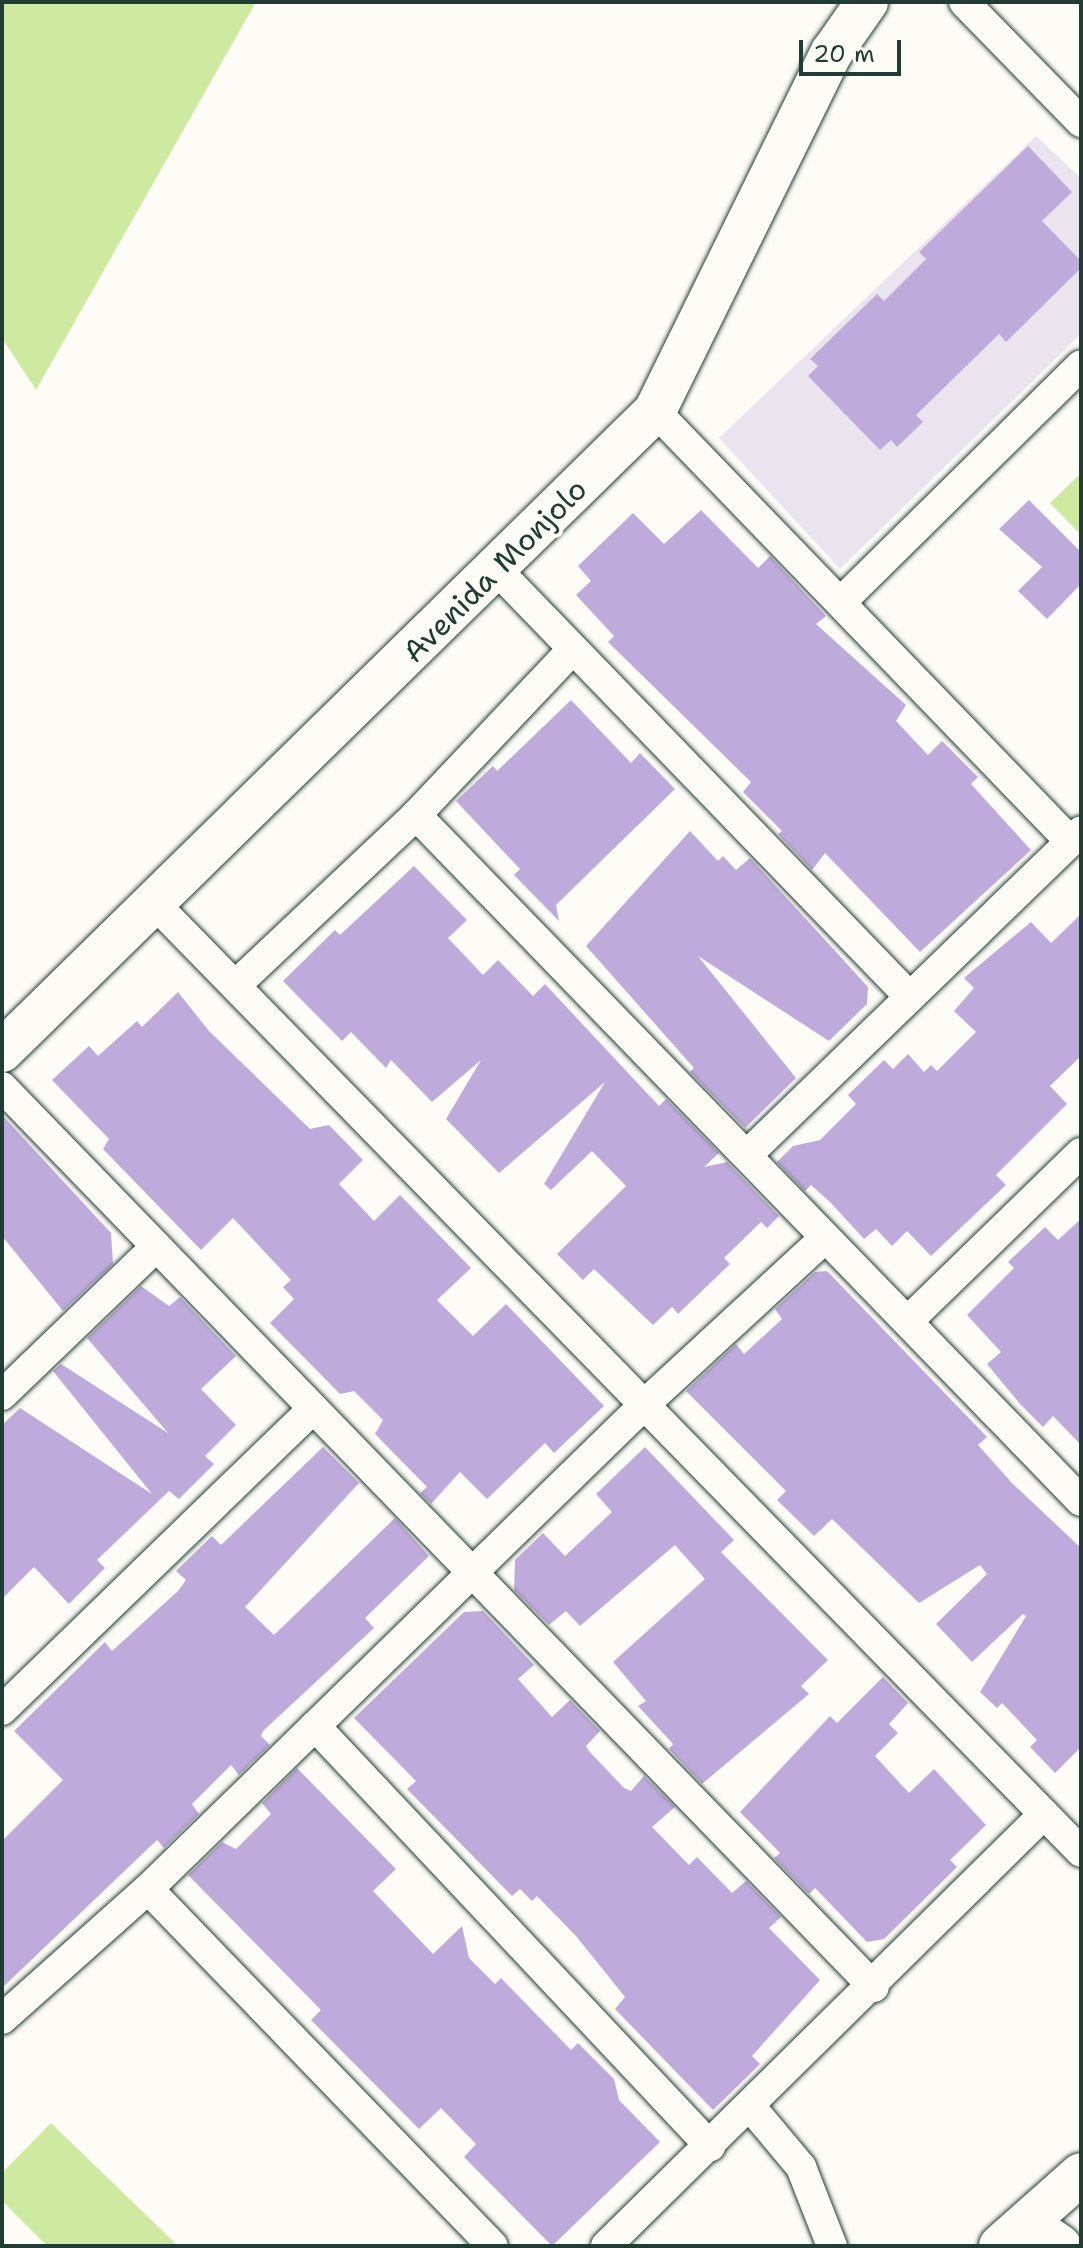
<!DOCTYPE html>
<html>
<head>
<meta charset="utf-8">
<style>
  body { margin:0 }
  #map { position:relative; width:1083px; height:2248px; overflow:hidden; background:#fdfcf7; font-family:"Shantell Sans",sans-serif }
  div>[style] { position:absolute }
  .built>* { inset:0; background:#eae4ef }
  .green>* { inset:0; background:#ceeaa1 }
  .building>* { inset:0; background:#beabdb }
  .roads { filter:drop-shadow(0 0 2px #1f3d34) drop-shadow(0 0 2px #1f3d34) }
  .street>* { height:30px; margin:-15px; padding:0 15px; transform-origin:15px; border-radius:15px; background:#fdfcf7 }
  .secondary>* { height:42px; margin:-21px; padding:0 21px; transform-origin:21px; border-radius:21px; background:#fdfcf7 }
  span { translate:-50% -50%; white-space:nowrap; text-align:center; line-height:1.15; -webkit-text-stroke:8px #fdfcf7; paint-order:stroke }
  .street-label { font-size:30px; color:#1f3d34 }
  .frame { position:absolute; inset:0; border:4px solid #1f3d34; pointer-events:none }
  .scale { position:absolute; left:799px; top:40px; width:102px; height:36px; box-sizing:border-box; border:4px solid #1f3d34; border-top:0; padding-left:10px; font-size:24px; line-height:28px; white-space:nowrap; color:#1f3d34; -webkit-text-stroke:6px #fdfcf7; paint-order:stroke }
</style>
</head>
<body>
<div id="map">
  <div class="built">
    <div style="clip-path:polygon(1036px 136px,1081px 178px,1081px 334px,840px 569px,719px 438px)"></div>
  </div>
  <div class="green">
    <div style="clip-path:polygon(2px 2px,256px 2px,36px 390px,2px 338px)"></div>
    <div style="clip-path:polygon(1081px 473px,1081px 535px,1050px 503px)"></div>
    <div style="clip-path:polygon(51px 2123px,175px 2243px,173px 2246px,47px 2246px,2px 2201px,2px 2173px)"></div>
  </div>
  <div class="building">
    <div style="clip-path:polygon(1028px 146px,1072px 192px,1042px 221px,1081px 261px,1081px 268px,1006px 342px,999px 334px,916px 415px,923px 422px,897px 447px,891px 440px,880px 450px,808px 376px,818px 366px,810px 359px,877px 294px,884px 301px,926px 259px,919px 252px)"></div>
    <div style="clip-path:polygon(1029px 500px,1081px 552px,1081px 584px,1047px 619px,1018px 591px,1042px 567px,999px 529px)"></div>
    <div style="clip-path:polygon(701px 510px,758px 568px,770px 556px,826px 616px,816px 624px,906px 705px,896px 721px,928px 755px,942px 741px,978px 777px,971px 784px,1031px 850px,920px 952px,825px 853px,812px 870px,778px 834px,782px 831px,743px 792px,751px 782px,608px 642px,614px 636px,576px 595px,591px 581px,578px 566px,633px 513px,664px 544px)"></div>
    <div style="clip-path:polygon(571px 700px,631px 763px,640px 753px,675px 789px,556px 905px,559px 921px,514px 875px,520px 869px,456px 801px,493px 766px,497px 771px)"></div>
    <div style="clip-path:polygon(690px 831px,718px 861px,723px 856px,736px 870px,750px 858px,868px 987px,867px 1004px,829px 1041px,698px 956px,796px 1078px,745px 1128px,690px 1072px,694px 1068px,586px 946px)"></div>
    <div style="clip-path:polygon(414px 866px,467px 920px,448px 938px,483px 975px,498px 960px,533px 996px,545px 984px,659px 1106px,666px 1099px,719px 1153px,704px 1167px,727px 1162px,779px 1216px,767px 1228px,761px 1222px,724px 1258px,730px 1264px,678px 1314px,672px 1307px,653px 1325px,594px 1269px,583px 1280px,557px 1254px,626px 1186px,592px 1151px,551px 1190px,544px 1184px,605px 1082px,499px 1173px,446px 1119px,481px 1060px,432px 1102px,391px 1060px,386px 1068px,351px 1032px,342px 1041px,283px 981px,335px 930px,340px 935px)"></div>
    <div style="clip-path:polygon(1081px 914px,1081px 1056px,1050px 1086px,1067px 1104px,996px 1175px,1006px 1185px,931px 1256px,907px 1231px,892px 1246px,876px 1229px,864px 1239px,830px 1202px,811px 1185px,805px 1191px,777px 1162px,793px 1146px,820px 1140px,856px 1104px,848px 1095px,884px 1060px,893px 1069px,908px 1054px,924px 1072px,931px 1065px,937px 1071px,976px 1032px,954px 1011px,974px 988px,964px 978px,1031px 922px,1051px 943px)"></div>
    <div style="clip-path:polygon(178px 992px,209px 1031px,310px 1129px,329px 1125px,363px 1160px,339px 1184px,374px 1221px,400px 1195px,471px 1268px,437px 1300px,473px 1336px,506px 1304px,604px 1406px,554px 1453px,545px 1443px,487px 1499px,460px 1472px,431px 1504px,420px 1493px,427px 1487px,375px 1434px,383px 1420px,354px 1391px,340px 1394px,270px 1323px,294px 1299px,283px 1287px,291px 1280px,233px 1218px,201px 1250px,103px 1149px,109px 1139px,52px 1080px,89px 1046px,98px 1056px,137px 1021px,142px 1027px)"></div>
    <div style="clip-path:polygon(2px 1115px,111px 1233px,113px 1264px,63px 1311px,2px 1236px)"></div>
    <div style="clip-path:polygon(1081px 1219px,1081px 1445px,1053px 1416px,1043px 1427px,1020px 1404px,987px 1364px,1001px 1352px,967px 1315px,1014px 1268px,1008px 1262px,1045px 1227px,1058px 1240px)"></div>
    <div style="clip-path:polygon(827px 1271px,987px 1437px,978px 1445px,1012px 1483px,1081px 1548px,1081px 1747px,1055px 1773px,1030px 1747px,1037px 1740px,1002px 1703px,997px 1708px,980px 1692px,1026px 1616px,1023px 1614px,972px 1662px,936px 1624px,987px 1574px,980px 1565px,919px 1603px,832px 1519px,814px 1536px,777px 1500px,786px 1491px,686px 1391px,736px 1344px,744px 1354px,782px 1319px,775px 1309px,815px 1272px)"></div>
    <div style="clip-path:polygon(141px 1286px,169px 1306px,180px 1297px,236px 1356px,201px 1389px,236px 1425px,205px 1456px,214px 1464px,179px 1499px,169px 1491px,97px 1560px,105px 1568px,69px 1604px,34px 1567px,2px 1599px,2px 1425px,20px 1408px,152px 1494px,53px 1371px,61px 1364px,168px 1433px,87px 1338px)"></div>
    <div style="clip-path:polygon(323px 1447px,359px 1483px,245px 1607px,274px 1635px,395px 1518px,429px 1556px,365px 1618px,374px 1628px,263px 1731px,261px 1736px,270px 1745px,239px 1775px,231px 1765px,192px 1804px,199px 1814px,164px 1848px,157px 1840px,2px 1988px,2px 1841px,63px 1780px,14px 1731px,105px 1642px,112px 1651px,178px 1591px,186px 1580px,176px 1571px,212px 1536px,221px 1545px)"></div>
    <div style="clip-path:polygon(645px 1447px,734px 1540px,721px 1552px,828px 1660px,801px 1686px,809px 1694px,702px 1784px,669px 1749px,673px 1744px,638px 1706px,646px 1701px,613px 1662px,705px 1579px,675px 1545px,580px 1626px,566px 1611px,549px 1625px,514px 1590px,515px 1560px,543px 1533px,565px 1556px,612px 1512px,596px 1494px)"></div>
    <div style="clip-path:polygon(483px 1611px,534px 1665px,518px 1679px,552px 1717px,570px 1700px,600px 1731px,586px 1746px,589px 1751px,624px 1788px,631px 1791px,644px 1776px,675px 1807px,652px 1827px,689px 1865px,697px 1857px,732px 1893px,746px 1881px,781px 1917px,769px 1928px,820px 1980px,752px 2056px,760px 2064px,713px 2110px,615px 2009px,625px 1997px,576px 1936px,537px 1896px,532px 1901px,520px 1889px,512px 1896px,407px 1789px,416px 1781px,354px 1718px,464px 1612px)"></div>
    <div style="clip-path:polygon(883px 1677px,908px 1703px,889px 1724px,898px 1733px,875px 1756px,909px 1793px,934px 1769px,986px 1825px,950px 1860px,957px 1867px,884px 1939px,867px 1942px,815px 1888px,809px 1894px,774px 1858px,780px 1853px,740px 1812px,830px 1716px,837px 1723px)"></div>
    <div style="clip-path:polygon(297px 1768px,396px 1869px,373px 1891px,433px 1954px,462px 1926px,469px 1958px,495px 1984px,501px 1978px,571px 2050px,578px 2043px,614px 2079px,619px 2100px,660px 2142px,552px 2246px,464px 2157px,476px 2144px,441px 2108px,419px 2129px,311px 2020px,321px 2010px,188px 1875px,222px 1842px,236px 1849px,271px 1814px,262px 1803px)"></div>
  </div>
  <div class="roads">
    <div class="street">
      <div style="left:964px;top:2px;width:168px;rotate:45.7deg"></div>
      <div style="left:655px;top:411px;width:596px;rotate:46.02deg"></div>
      <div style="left:497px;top:570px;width:591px;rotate:45.96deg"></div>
      <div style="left:843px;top:600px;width:334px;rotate:-44.6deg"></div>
      <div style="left:416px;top:815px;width:955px;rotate:45.89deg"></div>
      <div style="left:155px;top:904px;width:1325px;rotate:45.67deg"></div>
      <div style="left:238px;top:983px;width:245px;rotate:-43.3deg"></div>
      <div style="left:416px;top:815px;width:228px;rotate:-46.6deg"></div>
      <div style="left:2px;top:1087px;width:1253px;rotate:45.91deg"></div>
      <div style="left:747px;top:1155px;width:465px;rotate:-44.1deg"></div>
      <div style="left:908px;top:1321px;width:241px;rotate:-44.2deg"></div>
      <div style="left:2px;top:1395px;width:214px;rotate:-43.9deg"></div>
      <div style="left:2px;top:1710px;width:433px;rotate:-44.1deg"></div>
      <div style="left:315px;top:1726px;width:577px;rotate:46.76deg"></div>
      <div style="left:148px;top:1889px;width:496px;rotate:46deg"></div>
      <div style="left:2px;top:2019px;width:195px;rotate:-41.7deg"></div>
      <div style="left:148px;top:1889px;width:696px;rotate:-44.3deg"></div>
      <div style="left:646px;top:1403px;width:242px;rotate:-42.7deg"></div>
      <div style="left:750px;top:2106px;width:80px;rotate:50.1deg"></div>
      <div style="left:801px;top:2167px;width:85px;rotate:68.6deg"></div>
      <div style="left:606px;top:2246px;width:615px;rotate:-44.6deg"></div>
    </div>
    <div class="secondary">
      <div style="left:2px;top:1051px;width:914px;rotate:-44.42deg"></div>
      <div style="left:655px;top:411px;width:400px;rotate:-63.8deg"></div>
      <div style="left:832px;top:52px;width:61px;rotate:-55deg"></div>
      <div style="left:1009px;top:2238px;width:34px;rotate:-7deg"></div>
      <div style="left:1043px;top:2234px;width:21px;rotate:35deg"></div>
      <div style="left:1000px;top:2246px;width:108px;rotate:-41.6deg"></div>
    </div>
  </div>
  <div class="street-label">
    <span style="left:495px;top:571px;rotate:-45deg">Avenida Monjolo</span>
  </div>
  <div class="frame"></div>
  <div class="scale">20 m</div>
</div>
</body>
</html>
